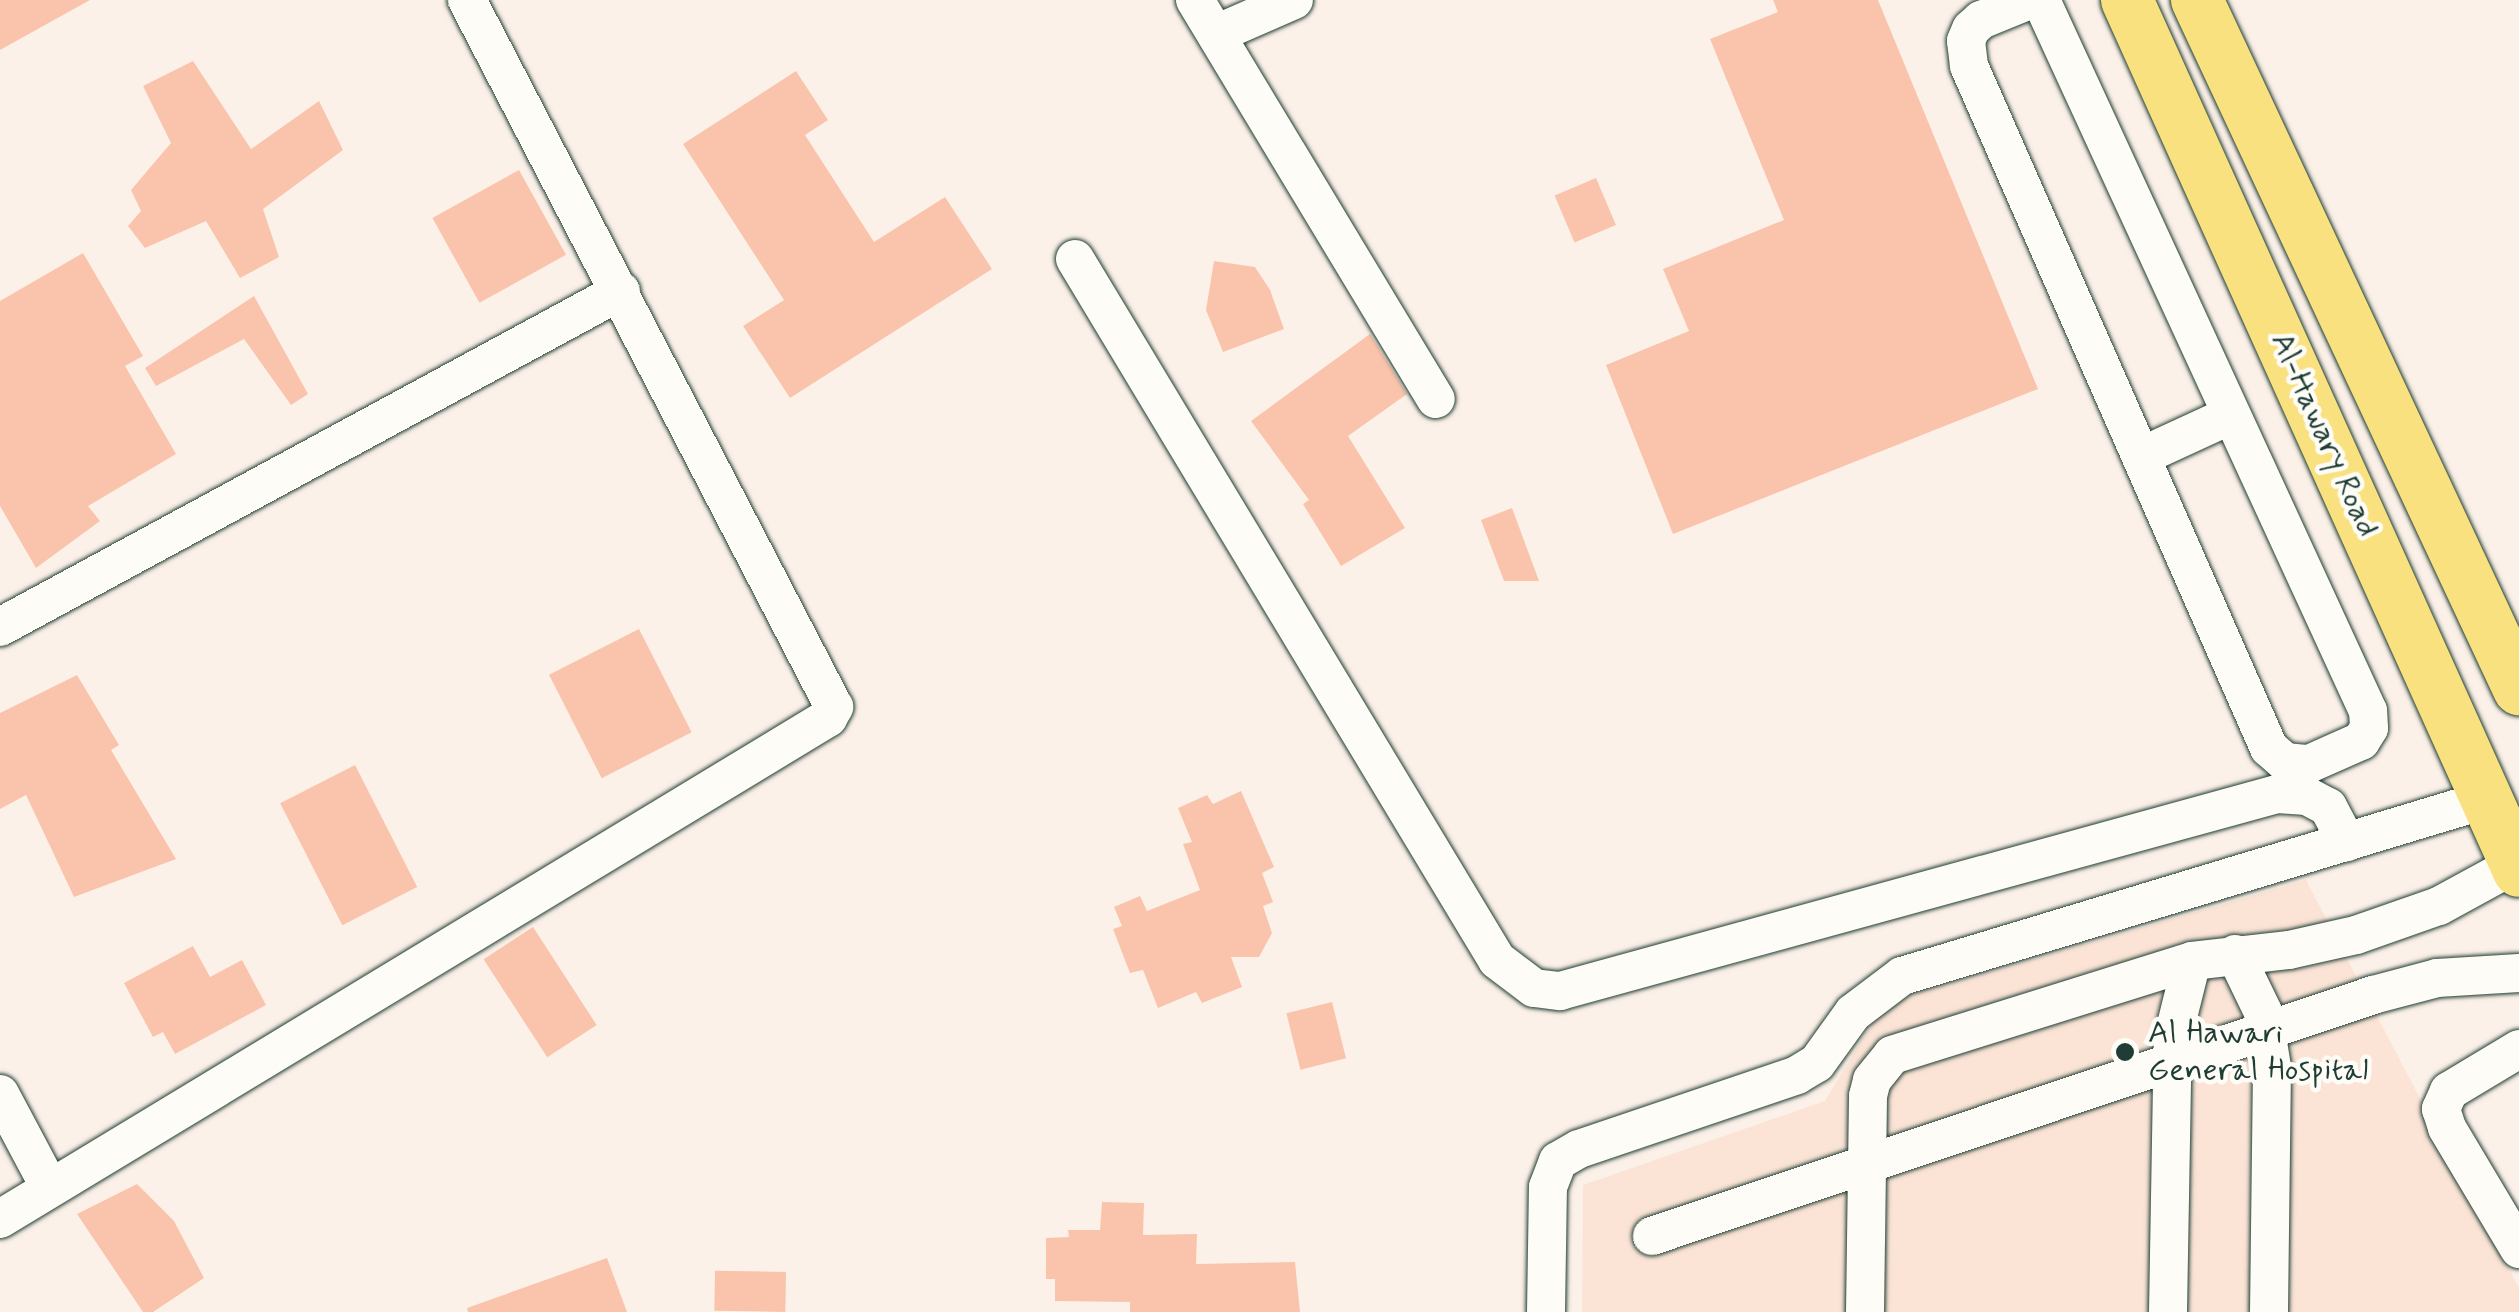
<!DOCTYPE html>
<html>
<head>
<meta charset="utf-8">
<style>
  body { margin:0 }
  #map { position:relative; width:2519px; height:1312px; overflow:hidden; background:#fcf1e8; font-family:Mynerve,sans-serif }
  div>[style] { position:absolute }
  .built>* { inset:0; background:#fbe4d6 }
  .building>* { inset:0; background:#fac4ac; transform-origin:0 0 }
  .roads { filter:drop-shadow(0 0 2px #1f3d34) drop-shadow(0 0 2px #1f3d34) }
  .minor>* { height:38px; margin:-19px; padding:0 19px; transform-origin:19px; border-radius:19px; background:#fdfcf7 }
  .highway>* { height:52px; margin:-26px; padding:0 26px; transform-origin:26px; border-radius:26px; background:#fae180 }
  .dots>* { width:28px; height:28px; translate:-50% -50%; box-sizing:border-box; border:5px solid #fdfcf7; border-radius:50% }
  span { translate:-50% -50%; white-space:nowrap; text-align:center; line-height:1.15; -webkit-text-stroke:9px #fdfcf7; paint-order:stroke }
  .street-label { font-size:32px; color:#1f3d34 }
  .poi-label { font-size:32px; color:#1f3d34 }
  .left { translate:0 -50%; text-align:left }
</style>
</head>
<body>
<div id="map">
  <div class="built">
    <div style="clip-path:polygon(2306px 880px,2519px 1288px,2519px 1312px,1582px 1312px,1583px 1185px,1825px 1101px,1884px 1003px)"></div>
  </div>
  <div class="building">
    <div style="clip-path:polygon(0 0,90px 0,0 50px)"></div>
    <div style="clip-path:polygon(1773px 0,1878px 0,2038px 389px,1673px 534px,1606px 365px,1689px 331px,1663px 269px,1784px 220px,1710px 39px,1778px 12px)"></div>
    <div style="clip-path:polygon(193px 61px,251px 149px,319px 101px,343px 150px,263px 209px,279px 257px,240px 278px,206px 221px,145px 248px,128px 226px,141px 211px,131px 190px,171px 143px,143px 86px)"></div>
    <div style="clip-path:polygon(796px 71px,828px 120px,805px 135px,874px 242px,945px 197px,992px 269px,790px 398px,743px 326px,784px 300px,683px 144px)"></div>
    <div style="left:519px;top:170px;width:97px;height:99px;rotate:61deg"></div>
    <div style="left:1596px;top:178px;width:51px;height:45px;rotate:67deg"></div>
    <div style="clip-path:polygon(83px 253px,143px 356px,125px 366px,176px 454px,88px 506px,100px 521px,36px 568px,0 506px,0 301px)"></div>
    <div style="clip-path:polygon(1214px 261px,1255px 267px,1270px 290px,1284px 329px,1223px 352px,1206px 310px)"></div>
    <div style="clip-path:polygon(254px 296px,308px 394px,291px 405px,244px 339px,156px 386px,145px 368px)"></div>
    <div style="clip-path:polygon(1370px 334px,1407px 394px,1348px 436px,1405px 528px,1341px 566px,1303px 504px,1309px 500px,1251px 421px)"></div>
    <div style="clip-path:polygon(1512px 508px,1539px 581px,1504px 581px,1481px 520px)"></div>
    <div style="left:639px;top:629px;width:116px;height:101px;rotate:63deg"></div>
    <div style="clip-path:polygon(77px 675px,119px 745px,111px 750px,176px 859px,74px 897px,26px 795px,0 809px,0 713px)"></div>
    <div style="left:355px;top:765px;width:137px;height:84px;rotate:63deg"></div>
    <div style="clip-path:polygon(1241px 791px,1274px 867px,1262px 873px,1273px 902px,1263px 906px,1272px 933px,1259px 957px,1231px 957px,1242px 987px,1202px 1003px,1196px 992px,1158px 1008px,1143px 970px,1130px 973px,1113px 929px,1122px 926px,1114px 907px,1140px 896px,1147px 911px,1200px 890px,1183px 844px,1192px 842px,1178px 808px,1207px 795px,1213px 804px)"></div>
    <div style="left:533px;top:927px;width:117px;height:59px;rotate:57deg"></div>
    <div style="clip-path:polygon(193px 946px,210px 977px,242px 960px,266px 1005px,175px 1054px,163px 1032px,153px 1037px,124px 983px)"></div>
    <div style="left:1332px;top:1002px;width:58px;height:47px;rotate:76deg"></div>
    <div style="clip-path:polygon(137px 1184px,174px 1221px,204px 1278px,153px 1312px,143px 1312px,77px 1214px)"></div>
    <div style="clip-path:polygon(1102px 1202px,1144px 1203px,1143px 1235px,1197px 1234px,1196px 1264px,1295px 1262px,1300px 1312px,1130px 1312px,1130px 1302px,1055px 1301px,1055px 1279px,1046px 1279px,1046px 1238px,1069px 1237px,1068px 1230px,1100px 1230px)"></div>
    <div style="clip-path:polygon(607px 1258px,627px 1312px,468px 1312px,467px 1308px)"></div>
    <div style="left:786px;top:1272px;width:40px;height:71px;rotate:91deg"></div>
  </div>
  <div class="roads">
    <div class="minor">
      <div style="left:1195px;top:0;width:466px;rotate:58.9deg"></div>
      <div style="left:2030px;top:0;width:53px;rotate:157.8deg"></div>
      <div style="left:1981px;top:20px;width:13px;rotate:138deg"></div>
      <div style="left:1971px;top:29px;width:13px;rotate:113deg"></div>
      <div style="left:1966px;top:41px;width:25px;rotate:83deg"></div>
      <div style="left:1969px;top:66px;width:745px;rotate:66.26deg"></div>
      <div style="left:2269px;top:748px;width:21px;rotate:41deg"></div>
      <div style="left:2285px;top:762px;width:24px;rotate:5deg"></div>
      <div style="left:2309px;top:764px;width:57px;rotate:-23.9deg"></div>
      <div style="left:2361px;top:741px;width:15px;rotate:-58deg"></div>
      <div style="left:2369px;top:728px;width:17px;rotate:-93deg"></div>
      <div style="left:2368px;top:711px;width:783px;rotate:-114.7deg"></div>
      <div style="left:1216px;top:34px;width:85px;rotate:-23.6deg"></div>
      <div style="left:1075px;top:259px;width:818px;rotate:58.95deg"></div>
      <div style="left:1497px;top:960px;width:46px;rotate:37.1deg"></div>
      <div style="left:1534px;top:988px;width:26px;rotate:7deg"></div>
      <div style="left:1560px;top:991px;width:744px;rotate:-15.36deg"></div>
      <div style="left:2277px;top:794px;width:30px;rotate:4deg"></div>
      <div style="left:2307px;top:796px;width:24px;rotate:28deg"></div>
      <div style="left:2328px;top:807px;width:40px;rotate:62deg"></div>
      <div style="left:2142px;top:456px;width:98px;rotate:-24.7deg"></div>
      <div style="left:0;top:627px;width:706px;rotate:-28.42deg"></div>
      <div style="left:2235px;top:954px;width:64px;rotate:64.2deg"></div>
      <div style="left:2263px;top:1012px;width:56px;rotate:80.7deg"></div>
      <div style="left:2272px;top:1067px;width:245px;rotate:90.7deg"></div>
      <div style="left:2519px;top:1049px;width:82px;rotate:149deg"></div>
      <div style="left:2449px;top:1091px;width:20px;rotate:114deg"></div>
      <div style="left:2441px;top:1109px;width:20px;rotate:72deg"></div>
      <div style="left:2447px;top:1128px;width:141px;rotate:59.2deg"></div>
      <div style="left:0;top:1094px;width:106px;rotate:62deg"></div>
      <div style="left:0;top:1219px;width:968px;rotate:-31.18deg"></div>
      <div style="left:828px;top:718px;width:13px;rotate:-61deg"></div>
      <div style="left:834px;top:707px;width:797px;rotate:-117.43deg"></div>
      <div style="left:1652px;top:1236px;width:760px;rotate:-18.48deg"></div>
      <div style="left:2373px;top:995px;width:66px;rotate:-14.9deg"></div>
      <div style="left:2437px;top:978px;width:82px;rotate:-3.5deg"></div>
      <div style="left:1546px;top:1312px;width:125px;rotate:-89.1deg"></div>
      <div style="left:1548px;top:1187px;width:28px;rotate:-69deg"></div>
      <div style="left:1558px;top:1161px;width:24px;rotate:-30deg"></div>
      <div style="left:1579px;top:1149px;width:230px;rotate:-18.7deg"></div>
      <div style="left:1797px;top:1075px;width:23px;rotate:-31deg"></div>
      <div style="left:1817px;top:1063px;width:62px;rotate:-54.2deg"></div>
      <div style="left:1853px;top:1013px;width:61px;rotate:-37.1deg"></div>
      <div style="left:1902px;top:976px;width:612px;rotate:-16.81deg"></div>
      <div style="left:1865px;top:1312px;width:216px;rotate:-89.2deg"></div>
      <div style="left:1868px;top:1096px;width:16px;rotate:-76deg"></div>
      <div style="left:1872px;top:1080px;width:32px;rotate:-51deg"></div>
      <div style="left:1892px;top:1055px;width:314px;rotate:-17.4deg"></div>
      <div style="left:2192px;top:961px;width:98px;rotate:-6.5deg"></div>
      <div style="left:2289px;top:950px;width:69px;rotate:-12.6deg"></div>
      <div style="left:2356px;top:935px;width:88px;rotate:-19.3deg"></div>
      <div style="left:2439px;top:906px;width:88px;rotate:-28.6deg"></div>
      <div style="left:2168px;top:1312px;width:275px;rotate:-89deg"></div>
      <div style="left:2173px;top:1037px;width:78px;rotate:-76deg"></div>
    </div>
    <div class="highway">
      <div style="left:2127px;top:0;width:955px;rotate:65.77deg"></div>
      <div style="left:2197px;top:0;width:761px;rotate:64.95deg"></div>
    </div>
  </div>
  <div class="dots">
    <div style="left:2125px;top:1052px;background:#1f3d34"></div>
  </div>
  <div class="street-label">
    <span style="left:2324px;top:435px;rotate:66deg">Al-Hawary Road</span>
  </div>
  <div class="poi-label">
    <span class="left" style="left:2148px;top:1052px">Al Hawari<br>General Hospital</span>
  </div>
</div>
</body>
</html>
